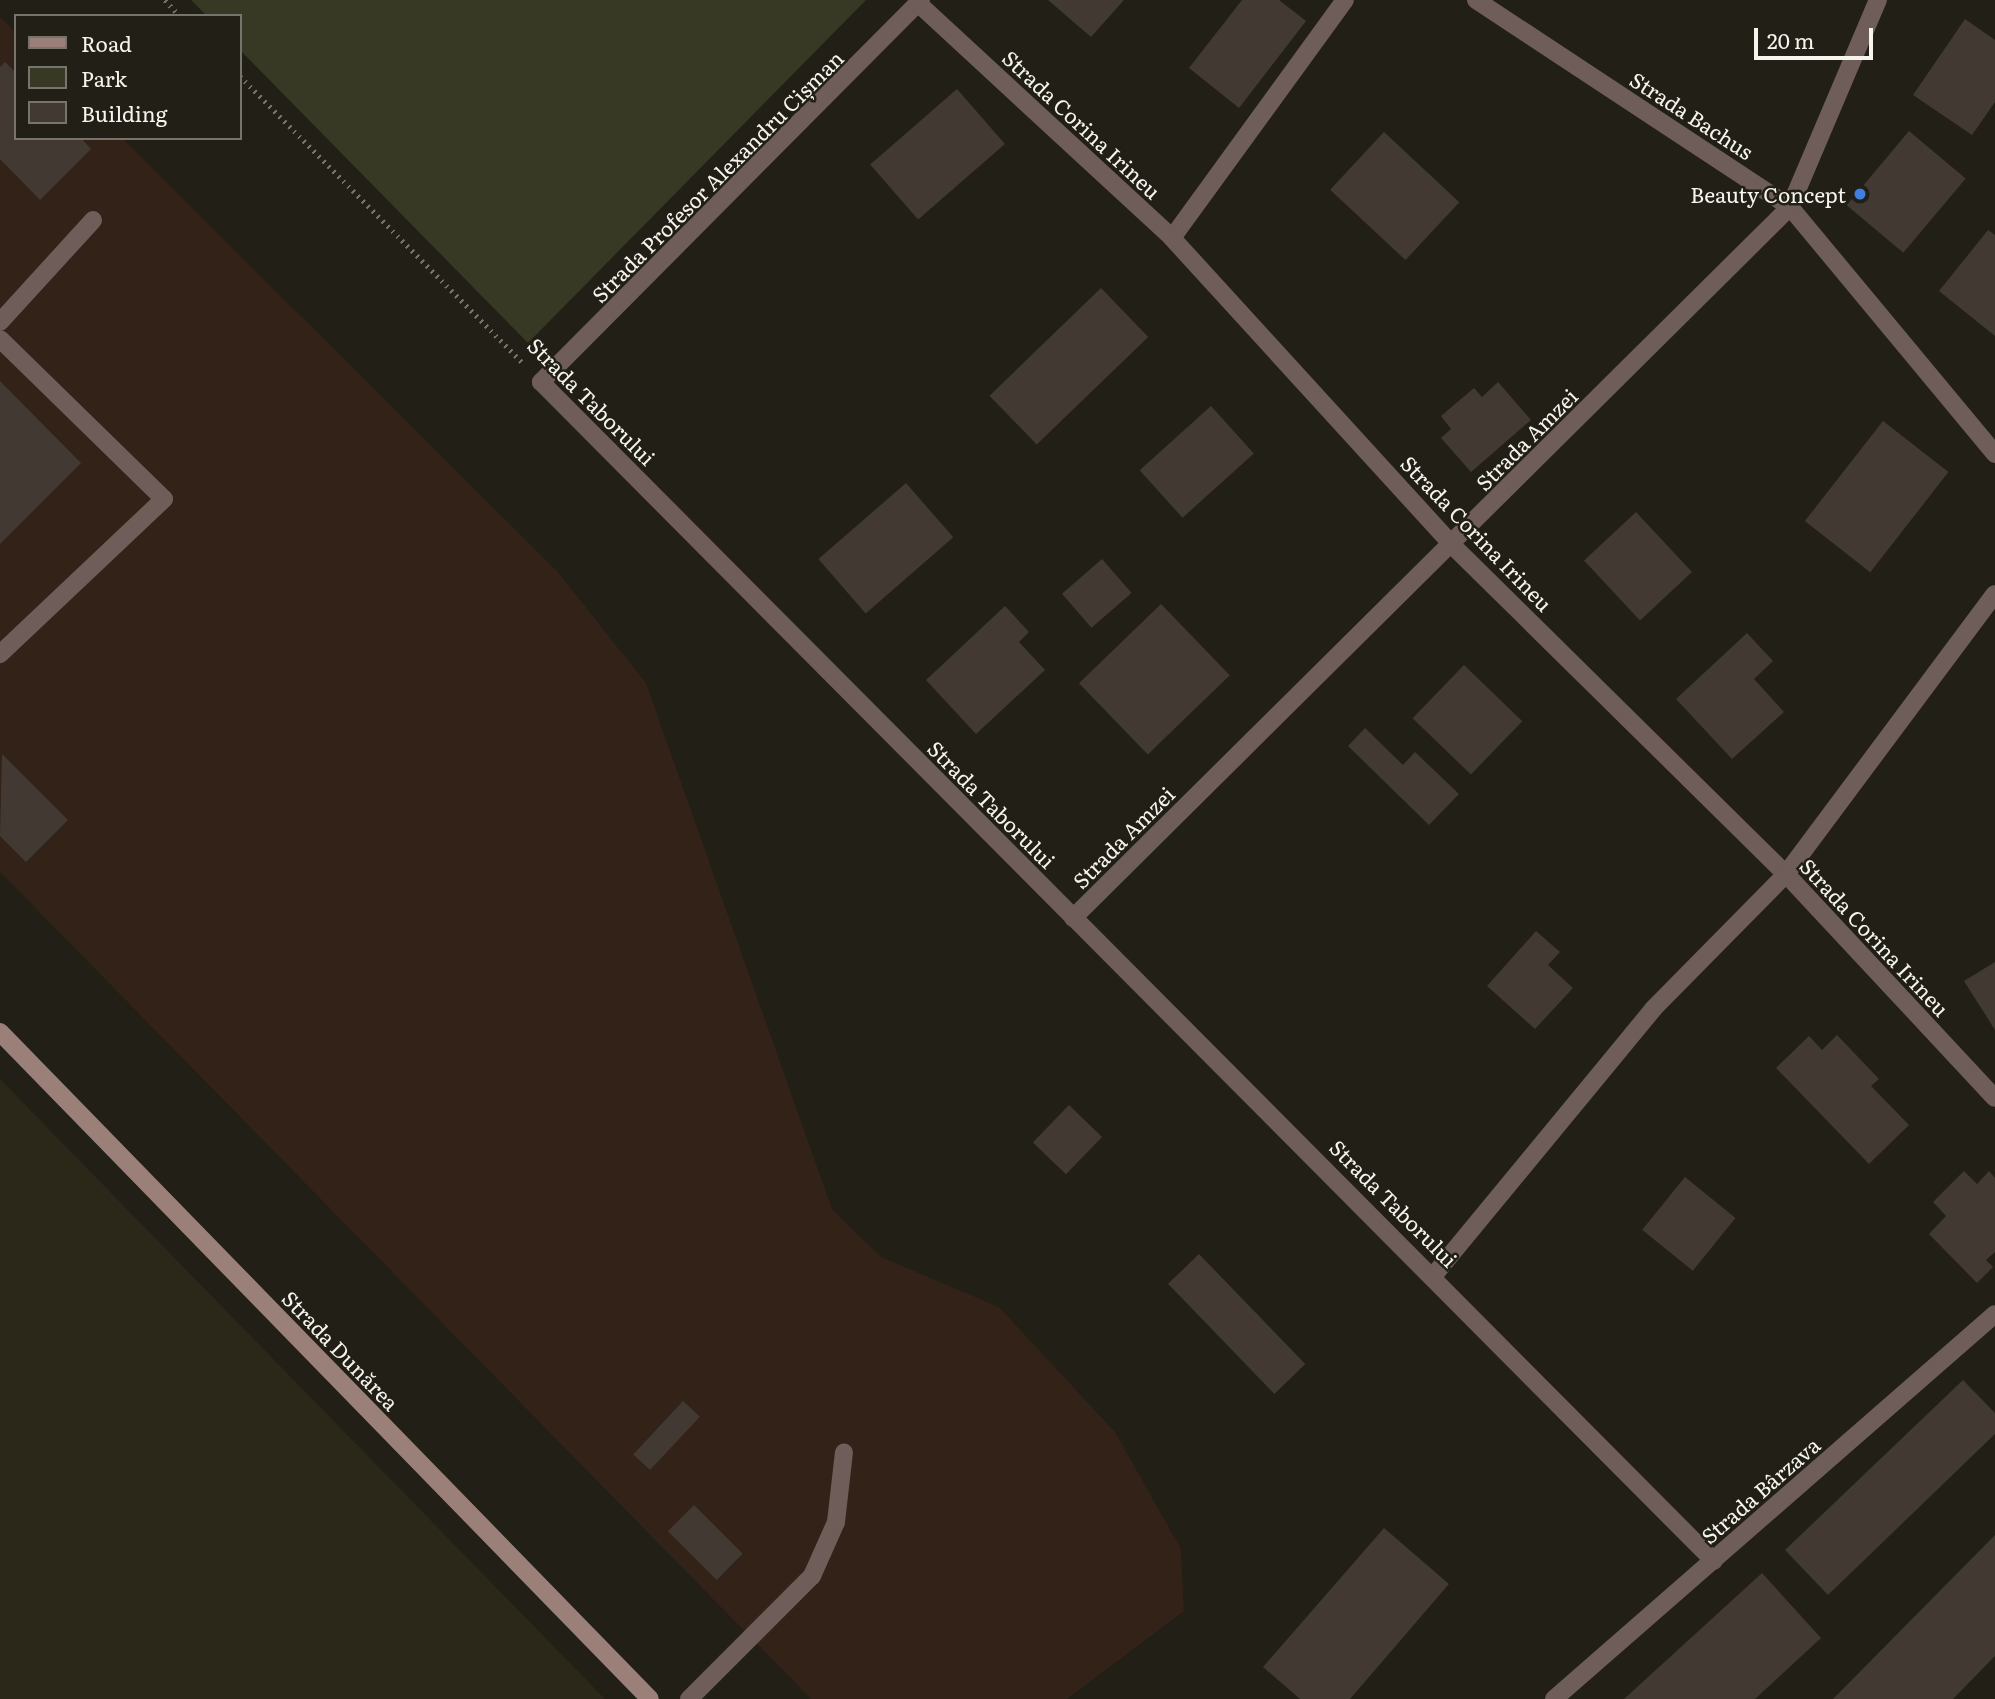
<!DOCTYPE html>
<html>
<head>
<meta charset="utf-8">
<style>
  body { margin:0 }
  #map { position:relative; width:1995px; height:1699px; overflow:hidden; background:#211f16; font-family:Literata,serif }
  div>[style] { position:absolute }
  .built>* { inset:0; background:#2b2819 }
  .industrial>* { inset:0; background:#322218 }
  .green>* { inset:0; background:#373924 }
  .building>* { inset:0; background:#423933; transform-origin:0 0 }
  .path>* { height:4.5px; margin-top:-2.25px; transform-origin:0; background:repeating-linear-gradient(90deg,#74726a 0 2px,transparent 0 7px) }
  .lane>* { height:18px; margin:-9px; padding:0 9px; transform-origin:9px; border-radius:9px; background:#6e5d58 }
  .street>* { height:18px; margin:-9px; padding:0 9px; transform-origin:9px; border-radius:9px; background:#6e5d58 }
  .secondary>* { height:18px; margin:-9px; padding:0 9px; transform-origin:9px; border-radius:9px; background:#9b8079 }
  .dots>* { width:19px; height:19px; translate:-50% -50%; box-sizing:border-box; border:4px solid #211f16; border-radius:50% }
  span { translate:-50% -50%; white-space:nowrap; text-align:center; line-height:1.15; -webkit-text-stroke:5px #211f16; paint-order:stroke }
  .street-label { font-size:21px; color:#f6f4ee }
  .poi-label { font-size:21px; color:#f6f4ee }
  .right { translate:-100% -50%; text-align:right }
  .legend { position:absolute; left:14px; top:14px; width:228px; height:126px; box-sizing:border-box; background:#211f16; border:2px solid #76746c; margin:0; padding:9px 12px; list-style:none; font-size:21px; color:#f6f4ee }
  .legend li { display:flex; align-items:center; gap:14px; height:35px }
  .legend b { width:35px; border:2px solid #76746c }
  .scale { position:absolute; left:1754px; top:28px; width:119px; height:32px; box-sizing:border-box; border:4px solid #f6f4ee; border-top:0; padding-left:9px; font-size:21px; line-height:24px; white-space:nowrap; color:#f6f4ee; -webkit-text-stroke:5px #211f16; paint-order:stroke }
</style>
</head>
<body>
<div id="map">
  <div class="built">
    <div style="clip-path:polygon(0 1079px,605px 1699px,0 1699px)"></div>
  </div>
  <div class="industrial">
    <div style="clip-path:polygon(0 17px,16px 33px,16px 138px,122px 138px,557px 571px,646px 683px,832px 1209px,881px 1257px,999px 1307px,1115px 1432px,1181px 1549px,1184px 1611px,1067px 1699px,811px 1699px,0 872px)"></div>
  </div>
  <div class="green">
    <div style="clip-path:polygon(191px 0,866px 0,528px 343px,240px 50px,240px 16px,207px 16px)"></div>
  </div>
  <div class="building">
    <div style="clip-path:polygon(1048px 0,1124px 0,1091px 37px)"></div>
    <div style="clip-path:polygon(1242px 0,1279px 0,1306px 21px,1239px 108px,1189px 68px)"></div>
    <div style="clip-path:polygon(1965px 19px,1995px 40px,1995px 102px,1972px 135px,1913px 95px)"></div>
    <div style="clip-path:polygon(5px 62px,16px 73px,16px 138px,81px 138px,91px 149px,40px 200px,0 159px,0 67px)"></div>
    <div style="left:957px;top:89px;width:73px;height:115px;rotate:49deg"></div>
    <div style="left:1909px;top:131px;width:74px;height:97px;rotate:40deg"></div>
    <div style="left:1384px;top:132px;width:103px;height:79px;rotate:43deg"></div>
    <div style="clip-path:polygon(1988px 230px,1995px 235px,1995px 336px,1939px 291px)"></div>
    <div style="left:1101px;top:288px;width:68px;height:155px;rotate:46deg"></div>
    <div style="clip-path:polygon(0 381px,81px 463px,0 544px)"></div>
    <div style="clip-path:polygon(1498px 382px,1531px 420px,1471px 472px,1441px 438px,1451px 429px,1441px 416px,1474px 388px,1482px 397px)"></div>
    <div style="left:1211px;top:406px;width:64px;height:96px;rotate:48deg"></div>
    <div style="left:1883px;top:421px;width:83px;height:127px;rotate:38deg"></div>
    <div style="left:906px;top:483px;width:72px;height:116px;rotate:49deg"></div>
    <div style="left:1636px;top:512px;width:82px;height:71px;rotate:47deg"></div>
    <div style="left:1102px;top:559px;width:45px;height:53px;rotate:49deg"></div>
    <div style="left:1161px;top:604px;width:99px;height:114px;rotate:46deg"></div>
    <div style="clip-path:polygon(1005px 606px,1029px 632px,1019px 642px,1045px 670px,976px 734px,926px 680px)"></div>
    <div style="clip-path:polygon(1747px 633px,1773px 661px,1754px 679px,1784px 712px,1732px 759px,1676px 699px)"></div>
    <div style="left:1464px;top:665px;width:81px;height:74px;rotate:44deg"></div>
    <div style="clip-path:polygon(1365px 728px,1403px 765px,1415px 752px,1459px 794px,1429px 825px,1348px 746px)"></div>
    <div style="clip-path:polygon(2px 754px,68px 820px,26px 862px,0 836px)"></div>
    <div style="clip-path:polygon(1536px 931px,1560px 952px,1548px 965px,1573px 988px,1535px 1029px,1487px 986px)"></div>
    <div style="clip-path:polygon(1995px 962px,1995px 1030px,1964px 981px)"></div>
    <div style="clip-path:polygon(1837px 1035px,1879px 1079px,1871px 1086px,1909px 1125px,1869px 1164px,1776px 1068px,1809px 1036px,1822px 1050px)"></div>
    <div style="left:1069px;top:1105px;width:46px;height:52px;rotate:44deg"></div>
    <div style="clip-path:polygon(1964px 1171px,1977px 1184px,1989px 1171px,1995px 1178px,1995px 1252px,1986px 1260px,1993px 1267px,1977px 1283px,1929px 1234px,1946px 1216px,1933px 1202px)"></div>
    <div style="left:1685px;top:1177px;width:65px;height:68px;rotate:39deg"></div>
    <div style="left:1199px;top:1254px;width:153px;height:43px;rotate:46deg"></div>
    <div style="clip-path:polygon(1963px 1380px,1995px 1413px,1995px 1434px,1828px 1595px,1785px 1550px)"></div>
    <div style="left:683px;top:1401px;width:23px;height:73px;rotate:43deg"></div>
    <div style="left:694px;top:1505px;width:69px;height:37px;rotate:45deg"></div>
    <div style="clip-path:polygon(1384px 1528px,1449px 1584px,1350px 1699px,1300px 1699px,1263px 1667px)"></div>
    <div style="clip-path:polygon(1995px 1535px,1995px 1656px,1953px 1699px,1833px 1699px)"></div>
    <div style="clip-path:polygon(1762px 1573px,1821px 1638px,1755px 1699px,1624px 1699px)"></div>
  </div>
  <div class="path">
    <div style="left:165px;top:0;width:22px;rotate:47deg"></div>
    <div style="left:240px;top:76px;width:402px;rotate:45.4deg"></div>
  </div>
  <div class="lane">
    <div style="left:0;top:322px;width:138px;rotate:-47.6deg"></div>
    <div style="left:0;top:339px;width:229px;rotate:44.3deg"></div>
    <div style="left:164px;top:499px;width:226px;rotate:136.6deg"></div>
    <div style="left:689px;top:1699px;width:174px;rotate:-45deg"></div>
    <div style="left:812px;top:1576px;width:59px;rotate:-66deg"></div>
    <div style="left:836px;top:1522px;width:70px;rotate:-83.5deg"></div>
  </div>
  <div class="street">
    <div style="left:921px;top:0;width:539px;rotate:134.85deg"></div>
    <div style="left:541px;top:382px;width:1663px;rotate:45.15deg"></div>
    <div style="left:1476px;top:0;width:376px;rotate:33.4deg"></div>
    <div style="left:1790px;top:207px;width:321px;rotate:50.3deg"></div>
    <div style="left:921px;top:6px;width:342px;rotate:42.7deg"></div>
    <div style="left:1172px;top:238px;width:416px;rotate:47.6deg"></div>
    <div style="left:1452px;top:545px;width:469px;rotate:44.6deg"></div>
    <div style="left:1786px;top:874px;width:306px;rotate:47deg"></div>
    <div style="left:1172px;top:238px;width:294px;rotate:-54deg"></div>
    <div style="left:1073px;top:918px;width:1010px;rotate:-44.76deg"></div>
    <div style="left:1790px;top:207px;width:225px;rotate:-67deg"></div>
    <div style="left:1434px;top:1275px;width:345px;rotate:-50.5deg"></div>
    <div style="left:1653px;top:1009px;width:190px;rotate:-45.4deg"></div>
    <div style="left:1786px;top:874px;width:349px;rotate:-53.3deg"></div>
    <div style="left:1554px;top:1699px;width:585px;rotate:-41.12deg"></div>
  </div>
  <div class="secondary">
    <div style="left:0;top:1032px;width:931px;rotate:45.74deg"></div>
  </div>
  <div class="dots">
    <div style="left:1860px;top:194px;background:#3f7fe0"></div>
  </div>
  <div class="street-label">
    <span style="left:1692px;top:115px;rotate:33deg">Strada Bachus</span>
    <span style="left:1082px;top:124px;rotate:43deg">Strada Corina Irineu</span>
    <span style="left:717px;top:176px;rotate:-45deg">Strada Profesor Alexandru Cișman</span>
    <span style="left:592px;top:401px;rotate:45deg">Strada Taborului</span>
    <span style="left:1526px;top:439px;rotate:-45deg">Strada Amzei</span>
    <span style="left:1477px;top:533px;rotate:46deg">Strada Corina Irineu</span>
    <span style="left:992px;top:804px;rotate:45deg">Strada Taborului</span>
    <span style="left:1123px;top:837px;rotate:-45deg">Strada Amzei</span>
    <span style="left:1875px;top:937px;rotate:47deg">Strada Corina Irineu</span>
    <span style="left:1394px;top:1203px;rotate:45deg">Strada Taborului</span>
    <span style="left:341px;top:1350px;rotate:46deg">Strada Dunărea</span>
    <span style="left:1760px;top:1490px;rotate:-41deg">Strada Bârzava</span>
  </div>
  <div class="poi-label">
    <span class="right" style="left:1846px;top:194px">Beauty Concept</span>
  </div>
  <ul class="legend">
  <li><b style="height:9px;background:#9b8079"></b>Road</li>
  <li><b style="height:19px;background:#373924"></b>Park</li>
  <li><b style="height:19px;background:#423933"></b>Building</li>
  </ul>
  <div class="scale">20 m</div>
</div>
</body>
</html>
